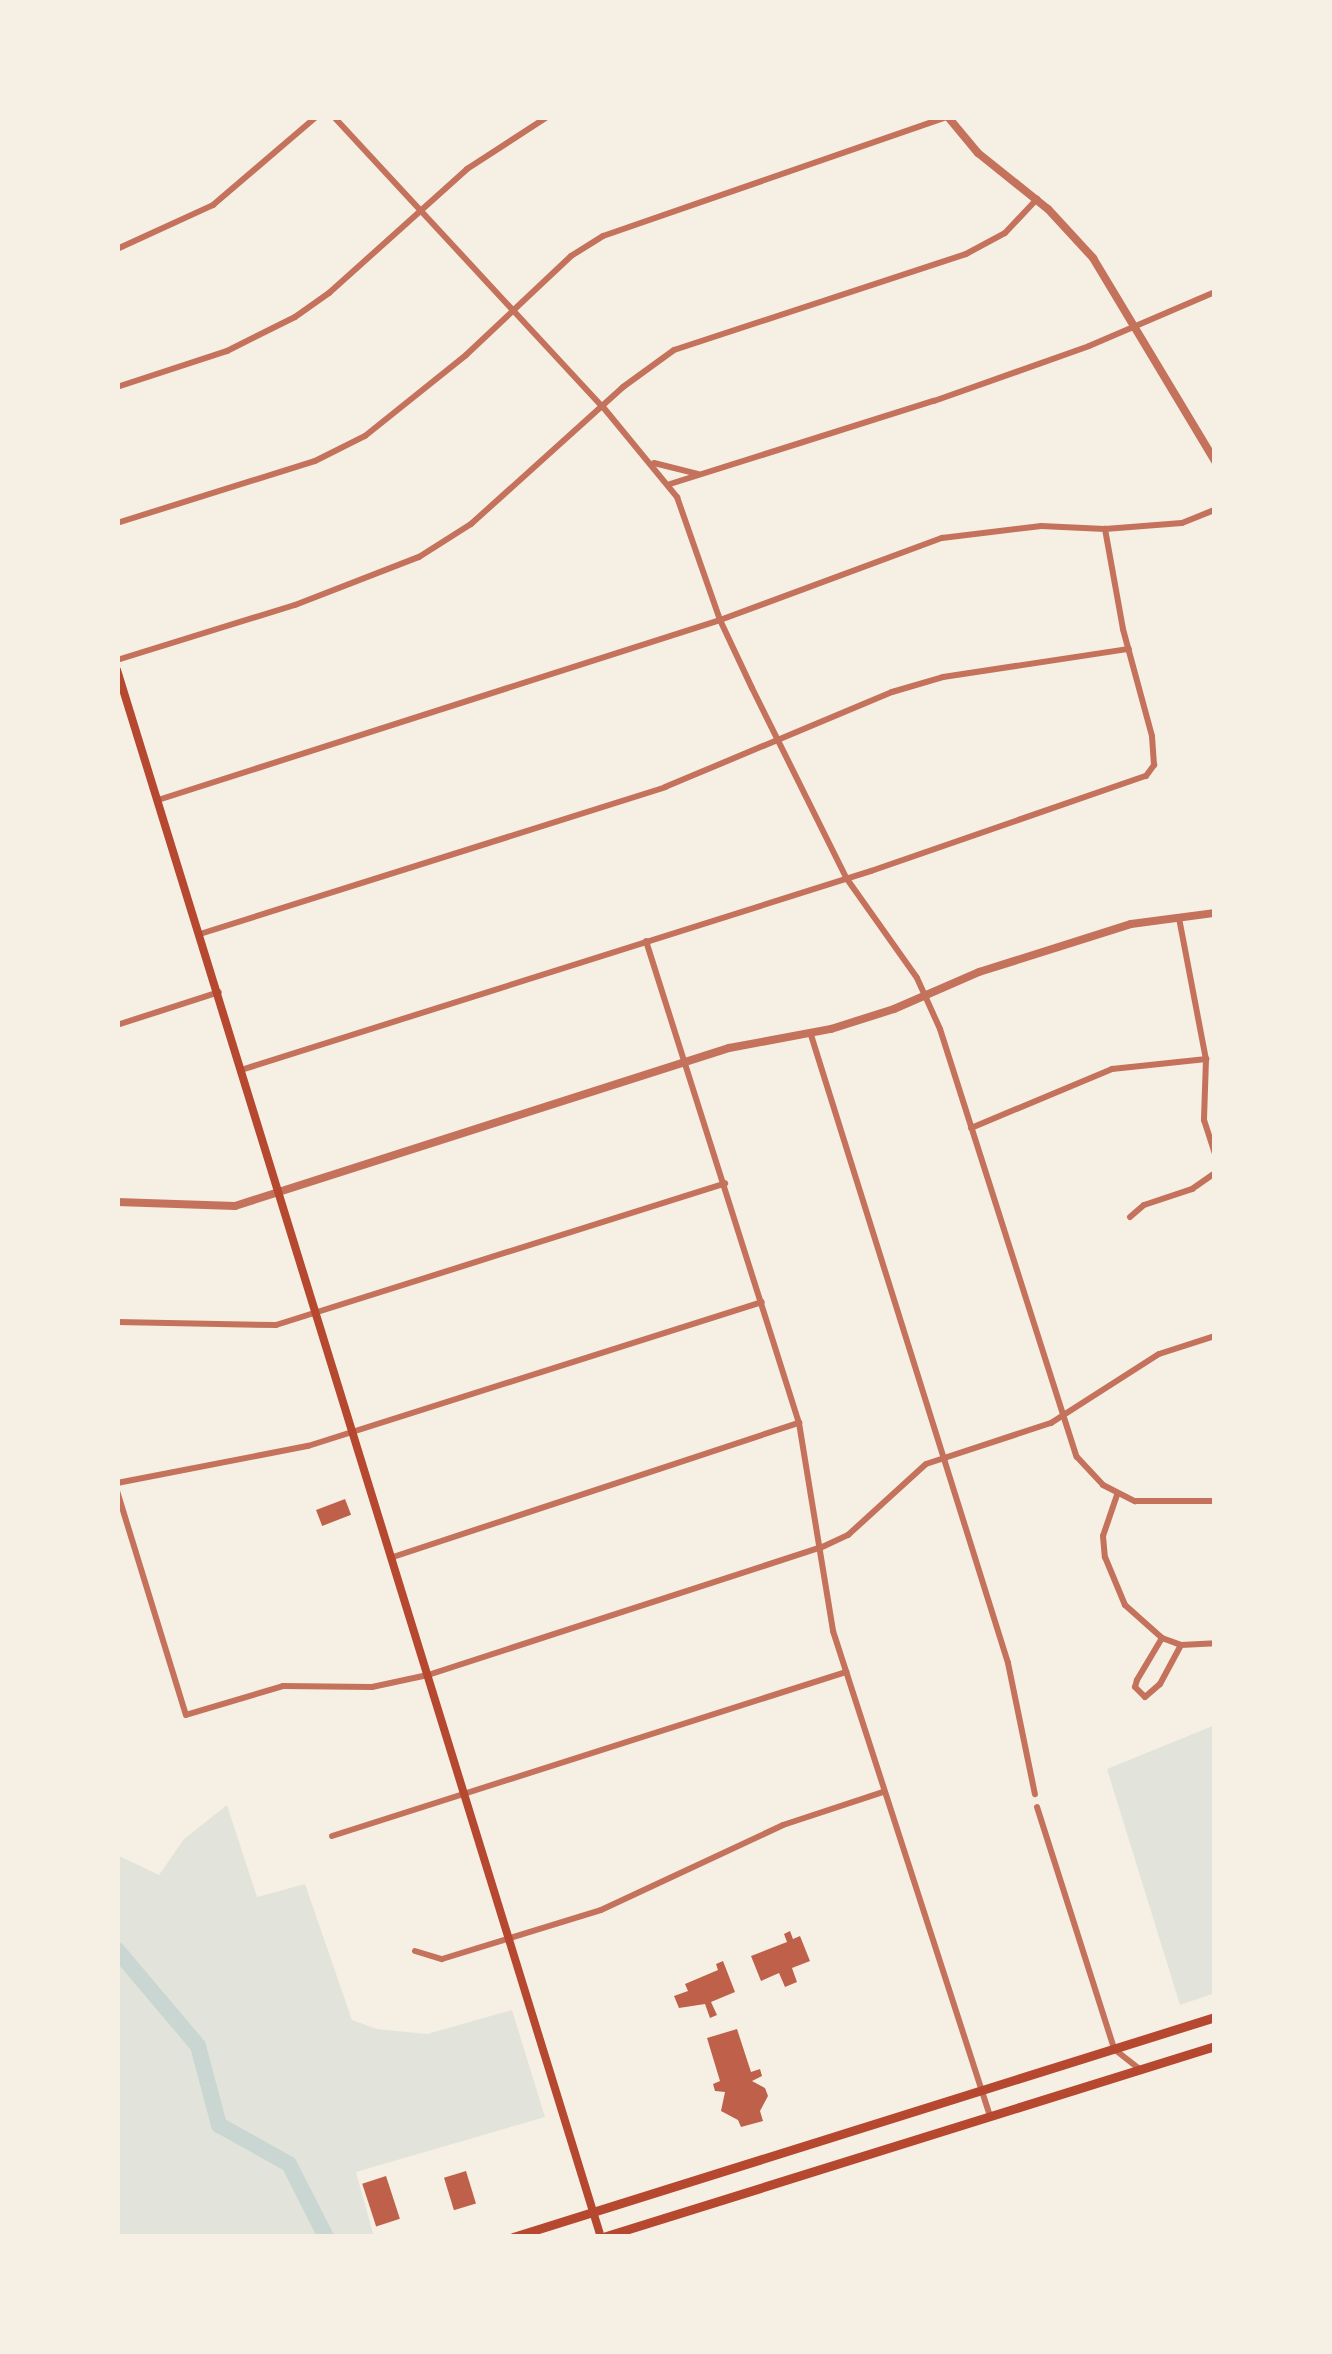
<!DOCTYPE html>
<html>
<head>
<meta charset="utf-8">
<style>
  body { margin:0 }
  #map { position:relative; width:1332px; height:2354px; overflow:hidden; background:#f6efe4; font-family:Jost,sans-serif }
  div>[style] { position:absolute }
  .green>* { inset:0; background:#e2e4dc }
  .stream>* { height:3px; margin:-1.5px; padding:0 1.5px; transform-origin:1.5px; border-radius:1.5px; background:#c9d6d2 }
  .river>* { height:16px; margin:-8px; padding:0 8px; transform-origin:8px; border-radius:8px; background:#c9d6d2 }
  .building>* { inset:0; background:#bf614a; transform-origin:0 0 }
  .minor>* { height:6px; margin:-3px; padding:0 3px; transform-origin:3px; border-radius:3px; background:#c5725c }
  .tertiary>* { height:8px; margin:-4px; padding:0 4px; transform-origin:4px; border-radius:4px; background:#c5725c }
  .secondary>* { height:8px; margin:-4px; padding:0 4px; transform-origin:4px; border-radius:4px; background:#b5482f }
  .primary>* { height:9px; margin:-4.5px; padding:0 4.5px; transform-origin:4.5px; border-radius:4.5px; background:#b5482f }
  span { translate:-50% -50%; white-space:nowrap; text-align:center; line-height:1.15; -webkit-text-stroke:9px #f6efe4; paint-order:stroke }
  .frame { position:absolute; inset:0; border:120px solid #f6efe4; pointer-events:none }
</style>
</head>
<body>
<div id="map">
  <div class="green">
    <div style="clip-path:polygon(1215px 1725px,1215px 1993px,1180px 2005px,1107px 1769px)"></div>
    <div style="clip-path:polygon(227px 1805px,257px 1897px,305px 1884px,352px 2020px,377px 2029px,427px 2034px,512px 2010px,545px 2117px,356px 2172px,374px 2237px,117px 2237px,117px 1855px,159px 1875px,184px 1839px)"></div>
  </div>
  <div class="stream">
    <div style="left:1215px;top:778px;width:51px;rotate:90deg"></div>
  </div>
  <div class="river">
    <div style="left:117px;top:1950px;width:126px;rotate:49.8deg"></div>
    <div style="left:198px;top:2046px;width:82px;rotate:75.1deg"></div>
    <div style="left:219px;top:2125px;width:80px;rotate:29.1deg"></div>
    <div style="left:289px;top:2164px;width:82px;rotate:63.1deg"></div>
  </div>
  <div class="building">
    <div style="left:345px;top:1499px;width:17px;height:31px;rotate:69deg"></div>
    <div style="clip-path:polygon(790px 1931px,793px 1939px,800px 1936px,810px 1961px,792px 1968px,797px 1982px,785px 1987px,779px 1973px,761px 1981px,751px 1956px,787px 1942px,784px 1934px)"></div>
    <div style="clip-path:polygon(723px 1961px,735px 1992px,711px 2002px,717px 2015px,710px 2018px,705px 2004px,679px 2008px,674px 1996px,688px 1991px,685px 1984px,718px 1970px,716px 1964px)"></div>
    <div style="clip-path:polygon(737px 2029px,751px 2072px,760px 2069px,762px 2076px,752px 2081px,765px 2088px,768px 2096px,760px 2111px,763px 2121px,741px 2127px,738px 2120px,721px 2111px,725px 2092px,715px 2091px,713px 2084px,720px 2081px,707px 2038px)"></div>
    <div style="left:466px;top:2171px;width:34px;height:23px;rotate:73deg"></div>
    <div style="left:386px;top:2176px;width:45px;height:25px;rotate:72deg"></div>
  </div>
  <div class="minor">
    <div style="left:334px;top:117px;width:396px;rotate:47.2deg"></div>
    <div style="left:603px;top:407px;width:117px;rotate:50.6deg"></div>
    <div style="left:677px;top:497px;width:130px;rotate:70.7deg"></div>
    <div style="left:720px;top:620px;width:75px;rotate:64.8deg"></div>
    <div style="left:752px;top:688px;width:213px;rotate:63.6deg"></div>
    <div style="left:847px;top:879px;width:121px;rotate:54.7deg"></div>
    <div style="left:917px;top:978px;width:56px;rotate:65.7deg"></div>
    <div style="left:940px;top:1029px;width:449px;rotate:72.3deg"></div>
    <div style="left:1077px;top:1457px;width:38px;rotate:47deg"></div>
    <div style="left:1103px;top:1485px;width:36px;rotate:27deg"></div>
    <div style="left:1135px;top:1501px;width:80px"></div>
    <div style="left:117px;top:249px;width:106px;rotate:-24.6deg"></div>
    <div style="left:213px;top:205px;width:135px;rotate:-40.5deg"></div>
    <div style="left:117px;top:387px;width:116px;rotate:-18.1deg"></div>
    <div style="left:227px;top:351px;width:76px;rotate:-26.6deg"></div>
    <div style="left:295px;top:317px;width:42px;rotate:-35.2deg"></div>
    <div style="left:329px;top:293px;width:186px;rotate:-41.9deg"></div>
    <div style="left:467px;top:169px;width:95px;rotate:-33deg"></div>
    <div style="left:654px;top:463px;width:45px;rotate:14deg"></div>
    <div style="left:670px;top:484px;width:277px;rotate:-17.5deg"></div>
    <div style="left:934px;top:401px;width:164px;rotate:-19.5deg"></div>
    <div style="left:1089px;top:346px;width:137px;rotate:-23.2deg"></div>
    <div style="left:117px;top:523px;width:207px;rotate:-17.4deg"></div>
    <div style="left:315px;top:461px;width:56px;rotate:-26.6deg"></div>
    <div style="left:365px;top:436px;width:129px;rotate:-38.7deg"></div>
    <div style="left:466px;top:355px;width:144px;rotate:-43.3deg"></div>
    <div style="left:571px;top:256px;width:38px;rotate:-32deg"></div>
    <div style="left:603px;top:236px;width:364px;rotate:-19.1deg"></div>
    <div style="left:117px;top:660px;width:186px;rotate:-17.2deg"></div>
    <div style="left:295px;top:605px;width:133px;rotate:-21.2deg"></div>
    <div style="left:419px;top:557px;width:62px;rotate:-32.4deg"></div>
    <div style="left:471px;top:524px;width:205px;rotate:-42deg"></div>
    <div style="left:623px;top:387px;width:63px;rotate:-36deg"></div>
    <div style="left:674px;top:350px;width:307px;rotate:-18.2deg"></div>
    <div style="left:966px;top:254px;width:44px;rotate:-28.3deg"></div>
    <div style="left:1005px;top:233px;width:47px;rotate:-46.7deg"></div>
    <div style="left:158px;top:800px;width:590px;rotate:-17.76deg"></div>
    <div style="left:720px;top:620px;width:237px;rotate:-20.3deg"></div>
    <div style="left:942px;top:538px;width:100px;rotate:-6.9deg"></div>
    <div style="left:1041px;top:526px;width:64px;rotate:2.7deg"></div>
    <div style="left:1105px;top:529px;width:77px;rotate:-4.5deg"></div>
    <div style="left:1182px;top:523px;width:35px;rotate:-22deg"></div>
    <div style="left:1179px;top:918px;width:144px;rotate:79.2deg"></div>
    <div style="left:1206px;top:1059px;width:61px;rotate:91.9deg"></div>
    <div style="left:1204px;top:1120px;width:35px;rotate:72deg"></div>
    <div style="left:200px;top:934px;width:488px;rotate:-17.5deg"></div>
    <div style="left:665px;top:787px;width:246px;rotate:-22.7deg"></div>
    <div style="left:892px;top:692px;width:53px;rotate:-16.4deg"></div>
    <div style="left:943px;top:677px;width:188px;rotate:-8.6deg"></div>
    <div style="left:646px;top:941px;width:506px;rotate:72.39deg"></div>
    <div style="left:799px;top:1423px;width:211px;rotate:80.7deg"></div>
    <div style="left:833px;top:1631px;width:510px;rotate:72.06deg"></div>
    <div style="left:117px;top:1025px;width:107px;rotate:-17.9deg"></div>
    <div style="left:811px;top:1035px;width:658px;rotate:72.58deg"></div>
    <div style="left:1008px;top:1663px;width:134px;rotate:78.4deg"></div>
    <div style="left:241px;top:1070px;width:661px;rotate:-17.53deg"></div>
    <div style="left:871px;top:871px;width:291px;rotate:-19.1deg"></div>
    <div style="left:1146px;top:776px;width:14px;rotate:-54deg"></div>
    <div style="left:1154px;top:765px;width:29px;rotate:-94deg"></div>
    <div style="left:1152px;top:736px;width:111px;rotate:-105.2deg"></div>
    <div style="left:1123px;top:629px;width:102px;rotate:-100.2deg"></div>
    <div style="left:971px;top:1128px;width:153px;rotate:-22.7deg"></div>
    <div style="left:1112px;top:1069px;width:95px;rotate:-6.1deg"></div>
    <div style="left:1130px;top:1217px;width:18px;rotate:-41deg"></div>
    <div style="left:1144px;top:1205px;width:51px;rotate:-18.4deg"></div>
    <div style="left:1192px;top:1189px;width:28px;rotate:-35deg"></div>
    <div style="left:117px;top:1322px;width:159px;rotate:1.1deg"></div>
    <div style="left:276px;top:1325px;width:471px;rotate:-17.5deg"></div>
    <div style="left:117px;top:1483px;width:195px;rotate:-11deg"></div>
    <div style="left:308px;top:1446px;width:476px;rotate:-17.6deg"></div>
    <div style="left:117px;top:1491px;width:234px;rotate:72.9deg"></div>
    <div style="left:186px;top:1715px;width:101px;rotate:-16.6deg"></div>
    <div style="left:283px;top:1686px;width:89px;rotate:0.6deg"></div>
    <div style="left:372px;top:1687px;width:57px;rotate:-12.1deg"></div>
    <div style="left:428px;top:1675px;width:412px;rotate:-18deg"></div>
    <div style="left:820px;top:1548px;width:31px;rotate:-25deg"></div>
    <div style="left:848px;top:1535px;width:105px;rotate:-42.3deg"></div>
    <div style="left:926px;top:1464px;width:132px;rotate:-18.2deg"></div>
    <div style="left:1051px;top:1423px;width:128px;rotate:-32.6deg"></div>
    <div style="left:1159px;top:1354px;width:59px;rotate:-17.8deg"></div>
    <div style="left:1117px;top:1495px;width:43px;rotate:108.9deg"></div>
    <div style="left:1103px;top:1536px;width:21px;rotate:85deg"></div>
    <div style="left:1105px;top:1557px;width:52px;rotate:67.4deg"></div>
    <div style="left:1125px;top:1605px;width:50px;rotate:41.7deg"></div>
    <div style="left:1162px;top:1638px;width:20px;rotate:20deg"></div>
    <div style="left:1181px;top:1645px;width:34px;rotate:-3deg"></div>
    <div style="left:393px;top:1557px;width:428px;rotate:-18.3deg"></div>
    <div style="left:1162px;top:1638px;width:49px;rotate:120.8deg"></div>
    <div style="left:1137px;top:1680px;width:7px;rotate:106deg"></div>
    <div style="left:1135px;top:1687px;width:14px;rotate:45deg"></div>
    <div style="left:1145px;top:1697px;width:20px;rotate:-41deg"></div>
    <div style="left:1160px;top:1684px;width:44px;rotate:-61.7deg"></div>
    <div style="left:1037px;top:1807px;width:254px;rotate:72.3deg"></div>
    <div style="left:1114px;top:2049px;width:33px;rotate:38deg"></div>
    <div style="left:332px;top:1836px;width:540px;rotate:-17.7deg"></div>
    <div style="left:415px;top:1951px;width:28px;rotate:17deg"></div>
    <div style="left:442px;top:1959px;width:166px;rotate:-17.1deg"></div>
    <div style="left:601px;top:1910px;width:201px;rotate:-25deg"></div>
    <div style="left:783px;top:1825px;width:105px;rotate:-18.3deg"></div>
  </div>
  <div class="tertiary">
    <div style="left:948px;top:117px;width:47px;rotate:50.2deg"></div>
    <div style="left:978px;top:153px;width:90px;rotate:38.7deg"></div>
    <div style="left:1048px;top:209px;width:67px;rotate:47.4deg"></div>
    <div style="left:1093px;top:258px;width:237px;rotate:59deg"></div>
    <div style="left:117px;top:1202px;width:118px;rotate:1.9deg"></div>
    <div style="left:235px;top:1206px;width:519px;rotate:-17.74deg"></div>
    <div style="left:729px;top:1048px;width:104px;rotate:-10.6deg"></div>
    <div style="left:831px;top:1029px;width:66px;rotate:-17.6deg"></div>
    <div style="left:894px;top:1009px;width:93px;rotate:-23.5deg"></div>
    <div style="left:979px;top:972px;width:159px;rotate:-17.5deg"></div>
    <div style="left:1131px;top:924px;width:85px;rotate:-7.5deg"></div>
  </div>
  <div class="secondary">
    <div style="left:117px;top:670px;width:1640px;rotate:72.84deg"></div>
  </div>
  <div class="primary">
    <div style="left:513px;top:2237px;width:736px;rotate:-17.4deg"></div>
    <div style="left:603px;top:2237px;width:641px;rotate:-17.33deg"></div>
  </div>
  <div class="frame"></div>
</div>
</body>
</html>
